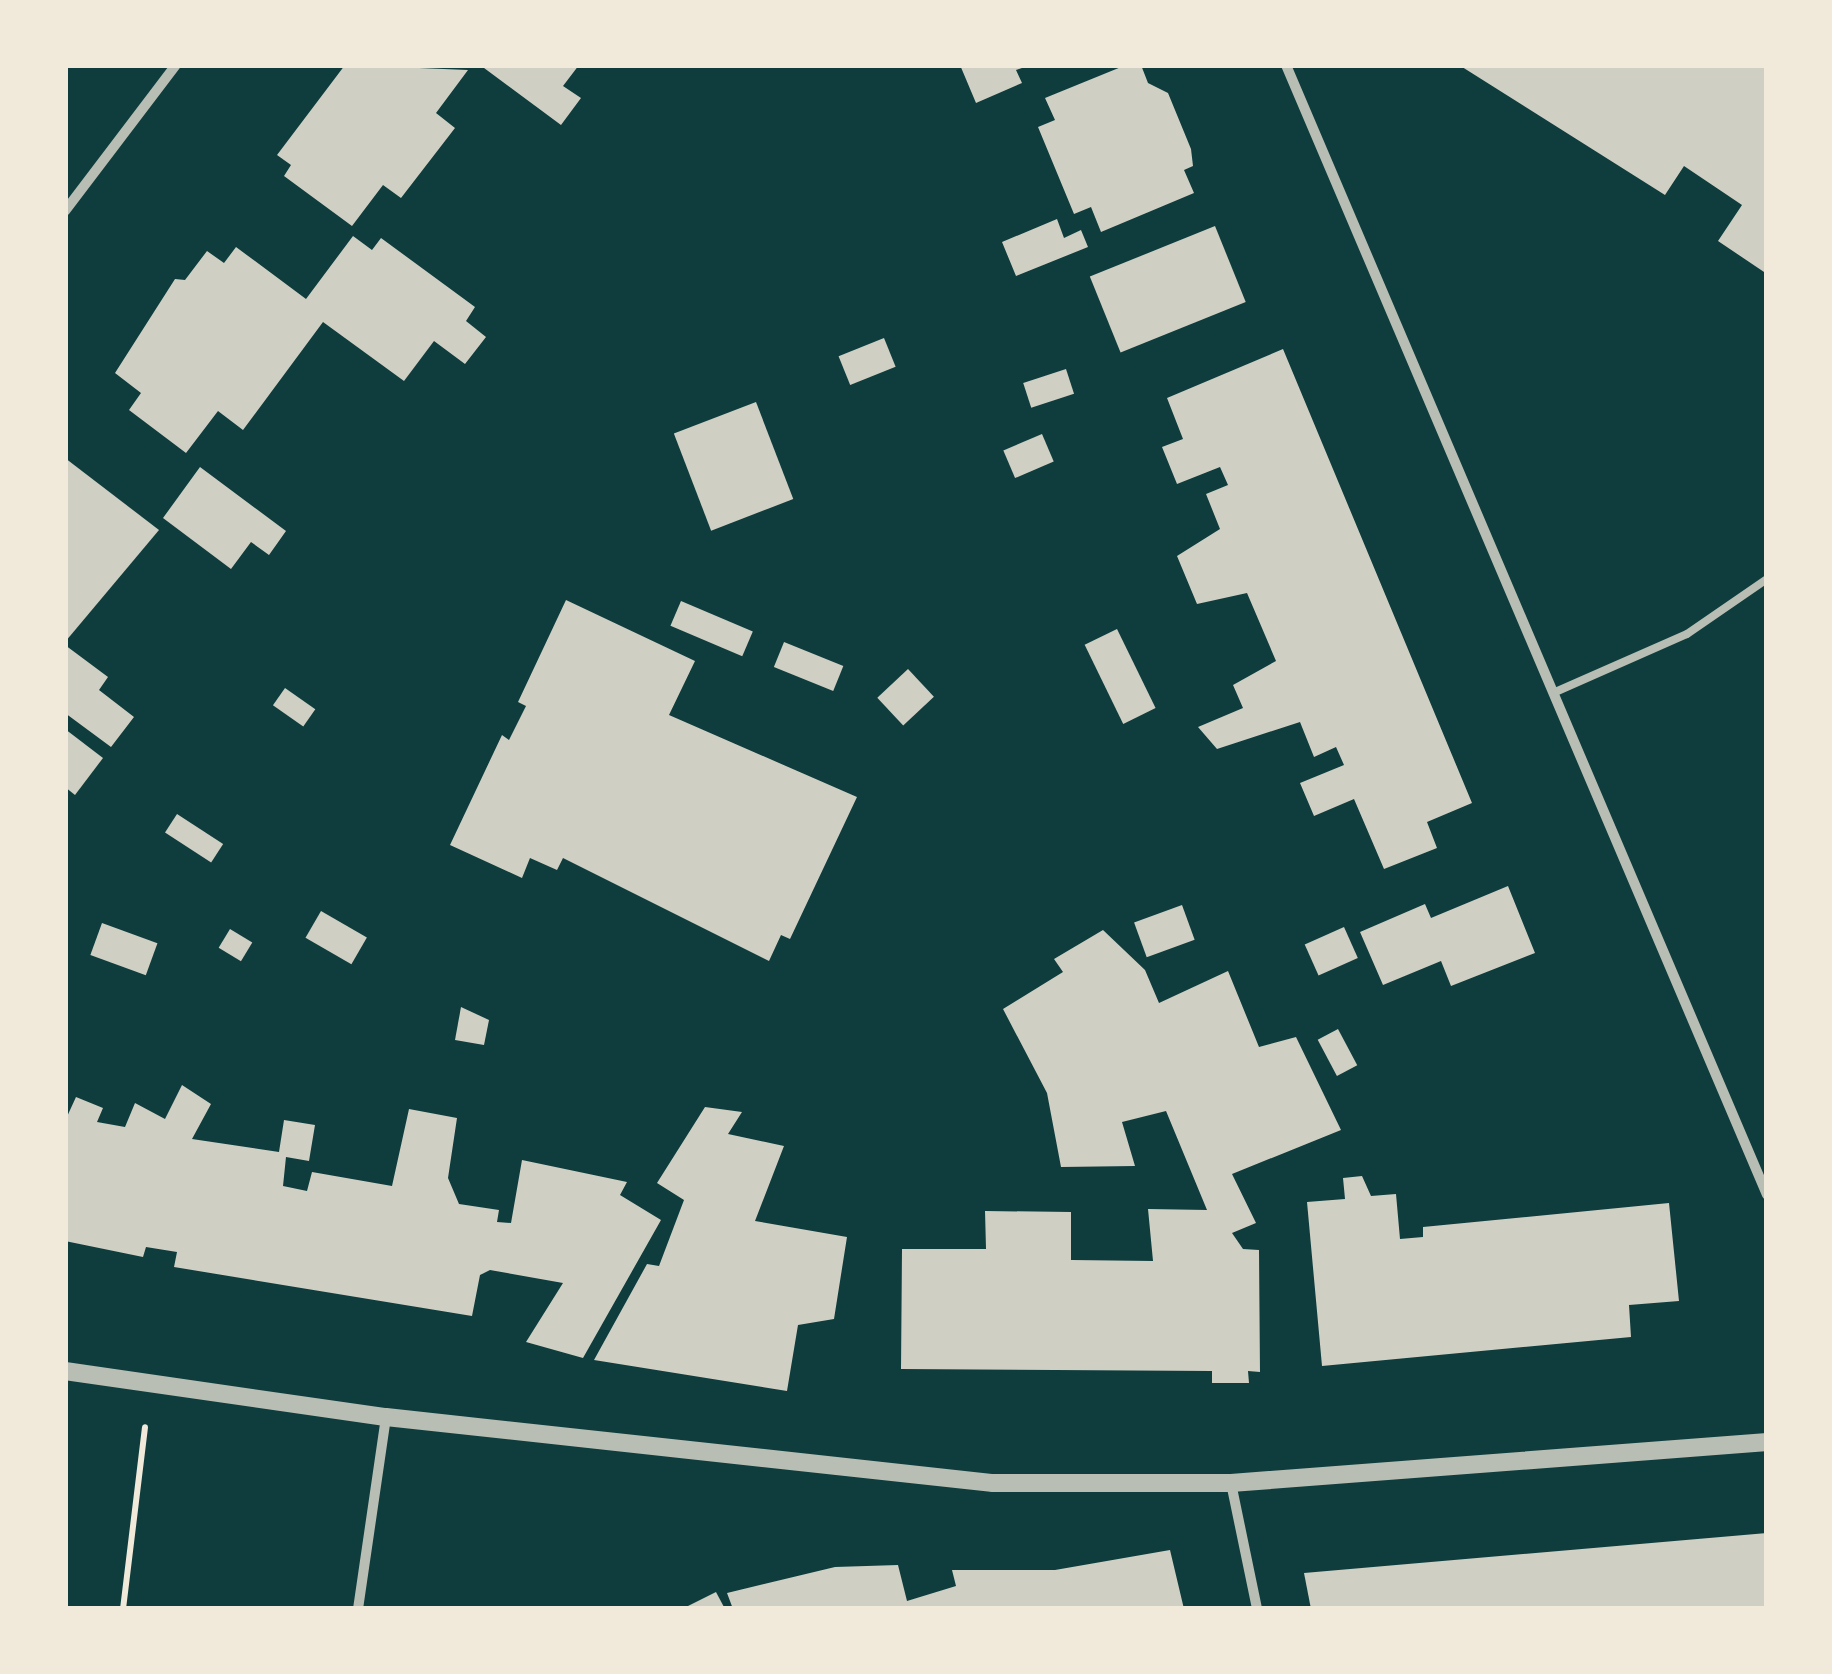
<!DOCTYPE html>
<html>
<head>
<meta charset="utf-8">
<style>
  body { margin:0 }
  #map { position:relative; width:1832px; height:1674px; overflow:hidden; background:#0f3d3e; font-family:"Varela Round",sans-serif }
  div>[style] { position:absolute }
  .building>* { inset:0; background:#cfcfc3; transform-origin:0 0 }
  .path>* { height:6px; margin:-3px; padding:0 3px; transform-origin:3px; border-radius:3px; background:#f1e9da }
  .service>* { height:8px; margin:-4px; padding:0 4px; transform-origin:4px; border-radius:4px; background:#b8beb3 }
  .minor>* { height:10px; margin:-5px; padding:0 5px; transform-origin:5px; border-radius:5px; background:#b8beb3 }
  .tertiary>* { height:18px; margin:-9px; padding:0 9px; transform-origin:9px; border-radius:9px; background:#b8beb3 }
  span { translate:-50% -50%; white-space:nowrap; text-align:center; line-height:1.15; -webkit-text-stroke:8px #f1e9da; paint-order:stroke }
  .frame { position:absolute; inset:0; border:68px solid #f1e9da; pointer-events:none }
</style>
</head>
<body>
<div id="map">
  <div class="building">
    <div style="clip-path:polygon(345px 65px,468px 70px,436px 113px,455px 128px,401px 198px,383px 185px,352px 226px,284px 176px,291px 165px,277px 155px)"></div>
    <div style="clip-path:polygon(480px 65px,579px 65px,563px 86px,581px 98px,561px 125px)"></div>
    <div style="clip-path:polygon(960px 65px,1027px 65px,1028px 66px,1016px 70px,1022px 83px,976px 103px)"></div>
    <div style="clip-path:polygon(1126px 65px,1141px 65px,1148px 83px,1168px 93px,1191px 149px,1193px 166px,1184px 170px,1194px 193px,1101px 232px,1091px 207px,1074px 214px,1038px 127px,1055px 120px,1045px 98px)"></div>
    <div style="clip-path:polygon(1459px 65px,1767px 65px,1767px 274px,1718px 241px,1742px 205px,1684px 166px,1665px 195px)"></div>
    <div style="clip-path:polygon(1057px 219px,1064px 238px,1081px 230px,1088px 247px,1016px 276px,1002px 242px)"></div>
    <div style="left:1215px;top:226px;width:82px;height:135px;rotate:68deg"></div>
    <div style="clip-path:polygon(353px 236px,372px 250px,381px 238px,475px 307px,466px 321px,486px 337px,465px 364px,434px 341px,404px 381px,323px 322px,243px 430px,218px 411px,186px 453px,129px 410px,141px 393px,115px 373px,175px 279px,185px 280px,207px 251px,224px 263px,236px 247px,306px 299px)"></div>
    <div style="left:884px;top:338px;width:31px;height:49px;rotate:68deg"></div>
    <div style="clip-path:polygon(1283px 349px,1472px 803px,1427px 822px,1437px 848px,1384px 869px,1354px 799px,1314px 816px,1300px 783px,1344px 765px,1336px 747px,1314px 757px,1300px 722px,1217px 749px,1198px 727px,1243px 708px,1233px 685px,1276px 661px,1247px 593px,1197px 604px,1177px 556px,1220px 529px,1206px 494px,1228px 485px,1220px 467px,1177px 484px,1162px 447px,1183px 439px,1167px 398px)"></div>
    <div style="left:1066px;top:369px;width:26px;height:45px;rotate:72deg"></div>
    <div style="left:756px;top:402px;width:104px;height:88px;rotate:69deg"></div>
    <div style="left:1042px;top:434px;width:30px;height:42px;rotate:67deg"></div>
    <div style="clip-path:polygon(65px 458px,159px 530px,65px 642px)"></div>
    <div style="clip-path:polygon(200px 467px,286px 531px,269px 555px,251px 542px,231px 569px,163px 518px)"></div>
    <div style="clip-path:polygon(566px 600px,695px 661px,669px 715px,857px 797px,790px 939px,781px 935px,769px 961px,563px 858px,557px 870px,530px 858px,522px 878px,450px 845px,502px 735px,509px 740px,526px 706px,518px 702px)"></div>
    <div style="left:681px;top:601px;width:78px;height:27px;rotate:23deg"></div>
    <div style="left:1117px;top:629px;width:88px;height:36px;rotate:64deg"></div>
    <div style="left:784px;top:642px;width:64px;height:27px;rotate:22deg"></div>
    <div style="clip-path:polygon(65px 645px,108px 677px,99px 690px,134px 717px,111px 747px,65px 713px)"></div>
    <div style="left:908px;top:669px;width:38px;height:42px;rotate:47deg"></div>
    <div style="left:285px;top:688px;width:37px;height:21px;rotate:35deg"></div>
    <div style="clip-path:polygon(65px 729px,103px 758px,75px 795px,65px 787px)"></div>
    <div style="left:177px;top:814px;width:55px;height:22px;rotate:33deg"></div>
    <div style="clip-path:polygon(1508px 886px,1535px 953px,1451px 986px,1441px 961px,1383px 985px,1360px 932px,1425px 904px,1431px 918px)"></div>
    <div style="left:1182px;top:905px;width:37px;height:51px;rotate:70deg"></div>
    <div style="left:321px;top:911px;width:53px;height:31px;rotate:30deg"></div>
    <div style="left:102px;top:923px;width:59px;height:34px;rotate:20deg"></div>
    <div style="left:1344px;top:927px;width:34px;height:43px;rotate:66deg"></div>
    <div style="left:230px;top:929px;width:26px;height:22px;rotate:31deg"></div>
    <div style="clip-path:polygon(1103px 930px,1145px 970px,1159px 1003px,1228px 971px,1259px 1047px,1296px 1037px,1341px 1130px,1232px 1174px,1256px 1223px,1232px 1233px,1243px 1249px,1259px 1250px,1260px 1372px,1248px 1371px,1249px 1383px,1212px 1383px,1212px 1371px,901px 1369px,902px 1249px,986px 1249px,985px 1211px,1071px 1212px,1071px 1260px,1153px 1261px,1148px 1209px,1207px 1210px,1166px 1111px,1122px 1122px,1135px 1166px,1061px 1167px,1047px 1093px,1003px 1009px,1063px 972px,1054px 959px)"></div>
    <div style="clip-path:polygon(461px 1007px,489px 1020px,484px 1045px,455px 1040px)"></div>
    <div style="left:1338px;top:1029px;width:41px;height:23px;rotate:62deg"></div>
    <div style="clip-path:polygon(182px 1085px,211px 1104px,192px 1139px,279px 1152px,284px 1120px,315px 1125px,309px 1161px,286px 1157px,283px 1186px,307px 1191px,312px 1172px,392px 1186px,409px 1109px,457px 1118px,448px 1178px,459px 1204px,499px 1210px,497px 1222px,511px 1223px,522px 1160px,627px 1182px,620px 1195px,661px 1220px,583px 1358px,526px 1342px,563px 1283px,490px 1270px,480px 1275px,472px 1316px,174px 1267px,177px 1252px,146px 1247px,143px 1257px,65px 1241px,65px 1121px,76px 1097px,103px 1108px,97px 1122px,125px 1127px,135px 1103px,165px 1119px)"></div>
    <div style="clip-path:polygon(705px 1107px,742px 1112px,728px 1134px,784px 1146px,755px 1221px,847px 1237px,834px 1319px,798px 1325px,787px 1391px,594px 1360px,647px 1264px,659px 1266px,684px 1200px,657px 1183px)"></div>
    <div style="clip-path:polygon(1362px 1176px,1371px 1196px,1396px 1194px,1400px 1239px,1423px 1237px,1423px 1227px,1669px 1203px,1679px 1301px,1629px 1305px,1631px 1337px,1322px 1366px,1307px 1202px,1345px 1199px,1343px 1178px)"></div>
    <div style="clip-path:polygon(1767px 1533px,1767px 1609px,1311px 1609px,1304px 1573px)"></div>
    <div style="clip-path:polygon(1170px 1550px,1184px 1609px,733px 1609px,727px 1593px,835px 1567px,898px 1565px,907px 1601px,956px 1586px,952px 1570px,1055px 1570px)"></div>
    <div style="clip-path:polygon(716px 1592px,725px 1609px,682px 1609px)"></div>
  </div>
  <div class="path">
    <div style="left:123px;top:1609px;width:183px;rotate:-83.1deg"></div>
  </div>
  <div class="service">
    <div style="left:1553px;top:693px;width:146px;rotate:-23.8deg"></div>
    <div style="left:1687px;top:634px;width:97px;rotate:-34.5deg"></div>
  </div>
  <div class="minor">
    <div style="left:1286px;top:65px;width:1228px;rotate:66.94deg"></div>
    <div style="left:65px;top:211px;width:183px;rotate:-52.8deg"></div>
    <div style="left:1231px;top:1483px;width:129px;rotate:78.3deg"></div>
    <div style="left:358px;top:1609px;width:194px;rotate:-81.7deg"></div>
  </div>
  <div class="tertiary">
    <div style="left:65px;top:1371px;width:324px;rotate:8.2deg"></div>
    <div style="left:386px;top:1417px;width:611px;rotate:6.21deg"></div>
    <div style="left:993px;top:1483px;width:238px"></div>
    <div style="left:1231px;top:1483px;width:538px;rotate:-4.37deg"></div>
  </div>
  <div class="frame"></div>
</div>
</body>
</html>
